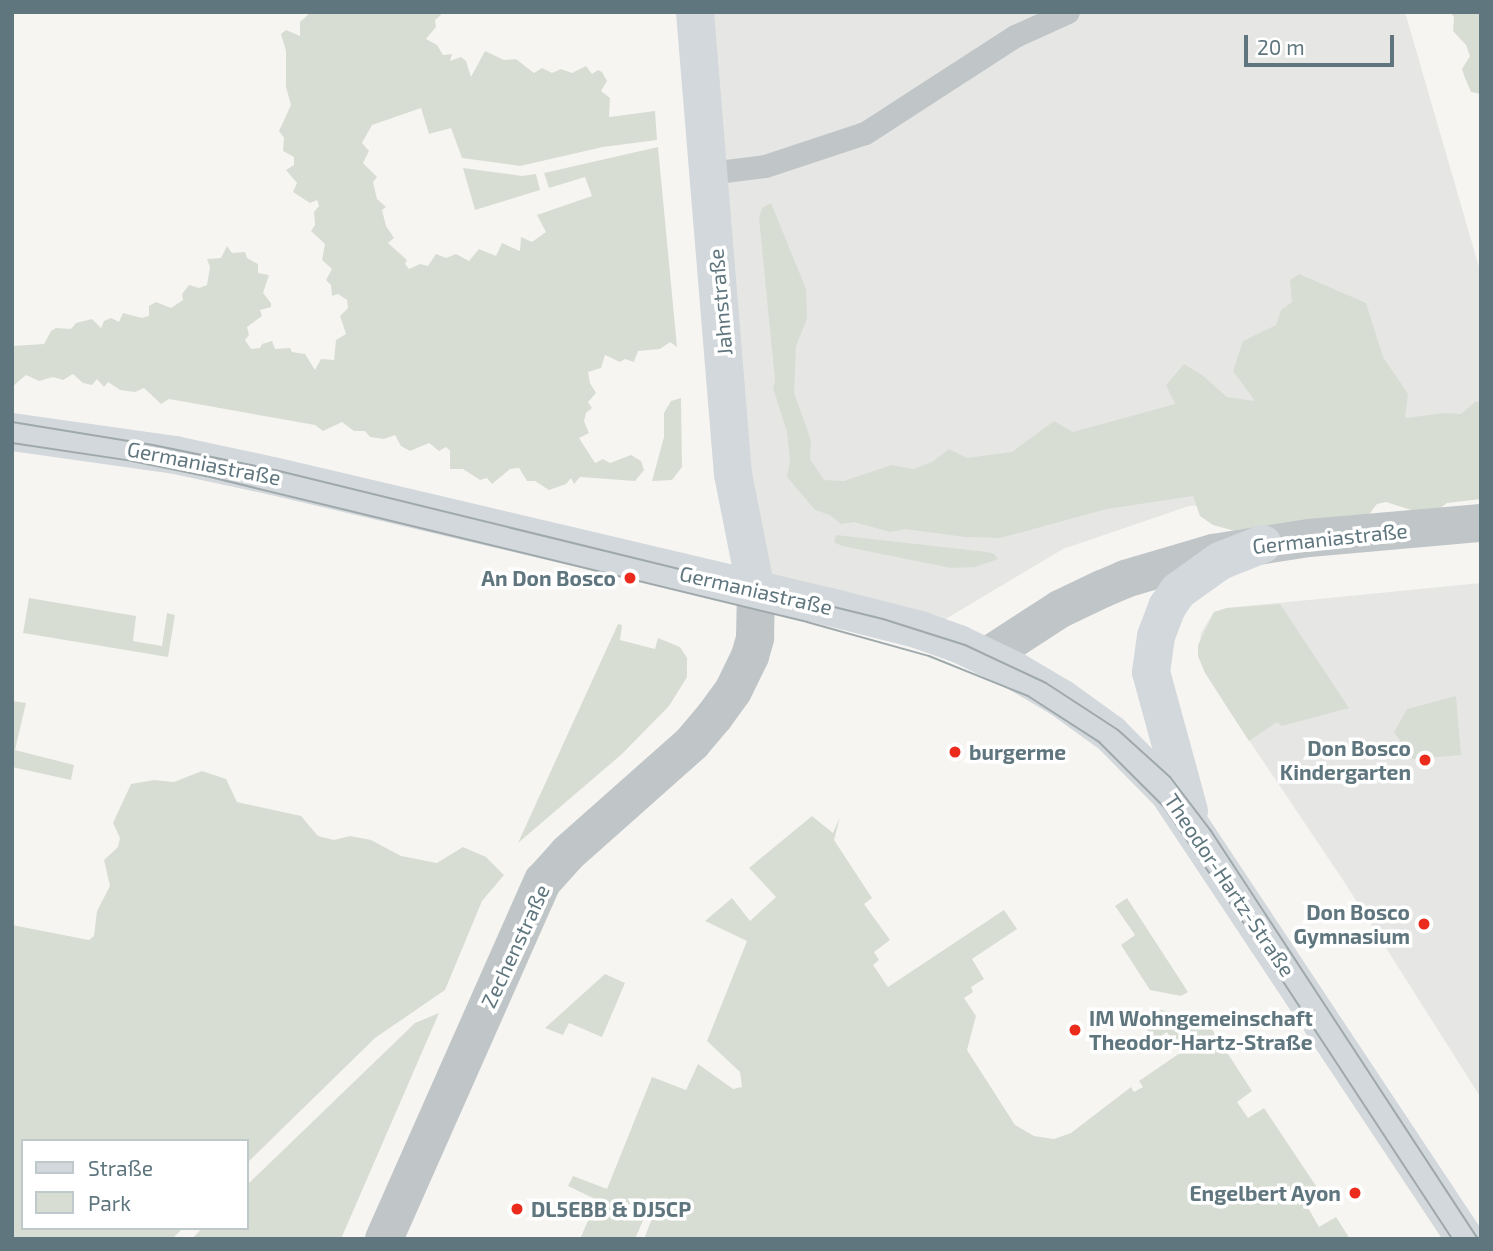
<!DOCTYPE html>
<html>
<head>
<meta charset="utf-8">
<style>
  body { margin:0 }
  #map { position:relative; width:1493px; height:1251px; overflow:hidden; background:#f6f5f2; font-family:"Exo 2",sans-serif }
  div>[style] { position:absolute }
  .built>* { inset:0; background:#e6e7e5 }
  .green>* { inset:0; background:#d8ddd3 }
  .service>* { height:23px; margin:-11.5px; padding:0 11.5px; transform-origin:11.5px; border-radius:11.5px; background:#c0c6c8 }
  .minor>* { height:38px; margin:-19px; padding:0 19px; transform-origin:19px; border-radius:19px; background:#c0c6c8 }
  .secondary>* { height:38px; margin:-19px; padding:0 19px; transform-origin:19px; border-radius:19px; background:#d2d8db }
  .tram>* { height:2px; margin:-1px; padding:0 1px; transform-origin:1px; border-radius:1px; background:#9fa9ac }
  .dots>* { width:19px; height:19px; translate:-50% -50%; box-sizing:border-box; border:4px solid #fff; border-radius:50% }
  span { translate:-50% -50%; white-space:nowrap; text-align:center; line-height:1.15; -webkit-text-stroke:7px #fff; paint-order:stroke }
  .street-label { font-size:21px; color:#5f767e }
  .poi-label { font-size:21px; color:#5f767e; font-weight:700 }
  .right { translate:-100% -50%; text-align:right }
  .left { translate:0 -50%; text-align:left }
  .frame { position:absolute; inset:0; border:14px solid #5f767e; pointer-events:none }
  .legend { position:absolute; left:21px; top:1139px; width:228px; height:91px; box-sizing:border-box; background:#fff; border:2px solid #bfc8cb; margin:0; padding:9px 12px; list-style:none; font-size:21px; color:#5f767e }
  .legend li { display:flex; align-items:center; gap:14px; height:35px }
  .legend b { width:35px; border:2px solid #bfc8cb }
  .scale { position:absolute; left:1244px; top:35px; width:150px; height:32px; box-sizing:border-box; border:4px solid #5f767e; border-top:0; padding-left:9px; font-size:21px; line-height:24px; white-space:nowrap; color:#5f767e; -webkit-text-stroke:5px #fff; paint-order:stroke }
</style>
</head>
<body>
<div id="map">
  <div class="built">
    <div style="clip-path:polygon(695px 12px,1405px 12px,1481px 274px,1481px 486px,1189px 506px,1063px 549px,944px 620px,756px 590px)"></div>
    <div style="clip-path:polygon(1481px 583px,1481px 1098px,1343px 880px,1226px 706px,1198px 656px,1201px 633px,1207px 623px,1214px 612px,1227px 608px)"></div>
  </div>
  <div class="green">
    <div style="clip-path:polygon(311px 12px,439px 12px,441px 15px,435px 20px,436px 27px,426px 39px,437px 45px,443px 55px,452px 54px,450px 61px,461px 57px,466px 61px,471px 77px,485px 51px,504px 60px,516px 59px,534px 73px,542px 68px,552px 73px,561px 69px,572px 73px,586px 66px,592px 74px,598px 70px,602px 72px,607px 81px,601px 91px,610px 98px,609px 117px,655px 111px,657px 140px,603px 147px,520px 166px,462px 158px,451px 128px,429px 134px,421px 108px,372px 125px,362px 143px,369px 151px,363px 163px,377px 177px,373px 182px,377px 199px,386px 207px,382px 210px,386px 226px,394px 238px,388px 243px,407px 260px,405px 264px,409px 269px,420px 264px,428px 266px,436px 254px,446px 258px,456px 254px,469px 261px,479px 249px,496px 256px,502px 243px,520px 251px,521px 237px,532px 242px,546px 232px,537px 215px,592px 196px,585px 177px,549px 188px,544px 173px,658px 147px,677px 347px,670px 342px,660px 349px,638px 351px,634px 362px,625px 359px,620px 362px,605px 355px,601px 368px,588px 372px,590px 383px,596px 393px,588px 402px,592px 408px,586px 413px,584px 421px,589px 433px,579px 438px,595px 463px,603px 459px,610px 463px,631px 455px,641px 461px,644px 470px,635px 481px,580px 477px,574px 484px,571px 478px,566px 484px,549px 490px,535px 481px,527px 481px,519px 468px,510px 469px,492px 484px,487px 478px,480px 480px,463px 469px,450px 469px,450px 451px,446px 447px,439px 451px,429px 443px,410px 451px,401px 446px,395px 435px,384px 439px,370px 437px,365px 431px,354px 431px,342px 422px,323px 431px,315px 425px,169px 399px,161px 404px,144px 388px,135px 392px,120px 390px,108px 382px,104px 387px,97px 379px,92px 385px,83px 383px,73px 374px,63px 380px,53px 377px,39px 381px,26px 375px,12px 387px,12px 346px,44px 344px,51px 331px,56px 328px,71px 329px,76px 323px,92px 319px,101px 328px,104px 321px,111px 318px,119px 322px,123px 313px,142px 318px,149px 316px,149px 306px,156px 302px,171px 308px,183px 300px,182px 294px,189px 285px,199px 288px,207px 285px,210px 267px,207px 259px,221px 258px,227px 246px,232px 253px,245px 252px,247px 258px,258px 264px,258px 273px,269px 275px,263px 293px,271px 303px,271px 307px,260px 310px,262px 316px,247px 327px,249px 335px,245px 340px,251px 349px,260px 348px,262px 344px,272px 341px,275px 349px,290px 348px,292px 352px,305px 354px,315px 370px,321px 359px,334px 360px,336px 340px,346px 334px,340px 316px,348px 308px,347px 300px,338px 294px,332px 296px,331px 285px,326px 280px,332px 269px,322px 260px,325px 244px,311px 231px,315px 225px,314px 212px,319px 206px,317px 200px,310px 203px,293px 192px,297px 183px,286px 170px,294px 165px,294px 157px,283px 151px,284px 138px,279px 131px,291px 105px,286px 87px,286px 51px,281px 34px,286px 30px,300px 36px,300px 22px)"></div>
    <div style="clip-path:polygon(1450px 12px,1481px 12px,1481px 94px,1471px 92px,1465px 78px,1462px 69px,1470px 56px,1466px 45px,1453px 31px,1454px 17px)"></div>
    <div style="clip-path:polygon(463px 168px,522px 176px,536px 174px,540px 190px,475px 210px)"></div>
    <div style="clip-path:polygon(771px 203px,806px 289px,807px 319px,796px 346px,794px 393px,811px 440px,810px 459px,824px 480px,844px 481px,892px 465px,913px 469px,932px 462px,949px 449px,967px 458px,1012px 452px,1054px 421px,1073px 432px,1175px 404px,1166px 385px,1184px 364px,1202px 375px,1227px 397px,1255px 401px,1233px 371px,1243px 341px,1276px 325px,1281px 310px,1292px 302px,1290px 280px,1299px 274px,1366px 303px,1383px 357px,1408px 394px,1405px 418px,1445px 413px,1461px 414px,1475px 402px,1481px 402px,1481px 499px,1447px 503px,1430px 516px,1386px 502px,1377px 504px,1363px 522px,1242px 533px,1213px 525px,1200px 516px,1193px 496px,1107px 509px,1000px 538px,965px 537px,905px 529px,890px 532px,854px 522px,841px 524px,830px 515px,815px 510px,787px 477px,790px 460px,787px 432px,773px 388px,775px 380px,759px 218px,762px 208px)"></div>
    <div style="clip-path:polygon(681px 398px,682px 467px,672px 480px,652px 481px,664px 437px,664px 413px,671px 401px)"></div>
    <div style="clip-path:polygon(836px 535px,987px 552px,994px 554px,998px 559px,975px 567px,951px 568px,842px 546px,834px 542px)"></div>
    <div style="clip-path:polygon(29px 598px,136px 616px,133px 641px,162px 646px,167px 613px,175px 615px,168px 657px,23px 633px)"></div>
    <div style="clip-path:polygon(1280px 604px,1349px 708px,1282px 726px,1277px 722px,1249px 741px,1205px 673px,1198px 656px,1198px 645px,1214px 612px,1227px 608px)"></div>
    <div style="clip-path:polygon(618px 624px,622px 625px,620px 640px,655px 649px,658px 638px,680px 647px,687px 658px,687px 677px,669px 706px,622px 754px,518px 843px)"></div>
    <div style="clip-path:polygon(1456px 696px,1461px 755px,1413px 759px,1394px 732px,1407px 709px)"></div>
    <div style="clip-path:polygon(12px 701px,26px 703px,15px 750px,74px 765px,71px 780px,12px 767px)"></div>
    <div style="clip-path:polygon(202px 771px,226px 779px,237px 802px,301px 816px,318px 836px,334px 840px,350px 836px,371px 840px,401px 856px,437px 863px,463px 847px,486px 857px,504px 875px,482px 901px,445px 990px,375px 1038px,247px 1163px,247px 1141px,23px 1141px,23px 1228px,183px 1228px,172px 1239px,12px 1239px,12px 925px,89px 940px,94px 936px,97px 911px,110px 886px,104px 860px,118px 847px,120px 838px,113px 823px,131px 784px,154px 780px,174px 782px)"></div>
    <div style="clip-path:polygon(812px 816px,833px 833px,840px 817px,834px 840px,872px 898px,864px 904px,890px 940px,874px 952px,879px 960px,873px 965px,888px 987px,1004px 910px,1017px 929px,972px 959px,984px 979px,971px 987px,973px 992px,964px 998px,976px 1016px,967px 1050px,1015px 1125px,1034px 1136px,1054px 1139px,1071px 1133px,1131px 1087px,1134px 1092px,1143px 1087px,1139px 1081px,1180px 1053px,1167px 1032px,1154px 1040px,1142px 1022px,1161px 1010px,1204px 1017px,1252px 1091px,1237px 1102px,1248px 1118px,1264px 1108px,1318px 1189px,1303px 1199px,1319px 1227px,1336px 1217px,1350px 1239px,644px 1239px,653px 1216px,660px 1209px,650px 1204px,635px 1239px,580px 1239px,597px 1200px,568px 1186px,573px 1176px,607px 1189px,652px 1077px,686px 1090px,698px 1064px,733px 1089px,742px 1087px,740px 1072px,707px 1041px,747px 941px,705px 921px,732px 898px,750px 921px,776px 897px,749px 868px)"></div>
    <div style="clip-path:polygon(1127px 898px,1188px 992px,1181px 996px,1150px 990px,1121px 945px,1135px 935px,1115px 906px)"></div>
    <div style="clip-path:polygon(605px 974px,625px 983px,602px 1037px,569px 1023px,563px 1035px,545px 1028px)"></div>
    <div style="clip-path:polygon(439px 1013px,341px 1239px,192px 1239px,202px 1228px,247px 1228px,247px 1185px,415px 1023px)"></div>
  </div>
  <div class="service">
    <div style="left:709px;top:173px;width:56px;rotate:-7.1deg"></div>
    <div style="left:765px;top:166px;width:105px;rotate:-18.3deg"></div>
    <div style="left:865px;top:133px;width:179px;rotate:-32.9deg"></div>
    <div style="left:1015px;top:36px;width:58px;rotate:-24.4deg"></div>
  </div>
  <div class="minor">
    <div style="left:986px;top:657px;width:88px;rotate:-33deg"></div>
    <div style="left:1060px;top:609px;width:47px;rotate:-25.5deg"></div>
    <div style="left:1102px;top:589px;width:25px;rotate:-23deg"></div>
    <div style="left:1125px;top:579px;width:92px;rotate:-16.5deg"></div>
    <div style="left:1213px;top:553px;width:97px;rotate:-8.9deg"></div>
    <div style="left:1309px;top:538px;width:173px;rotate:-5deg"></div>
    <div style="left:384px;top:1239px;width:392px;rotate:-66.1deg"></div>
    <div style="left:543px;top:881px;width:36px;rotate:-48deg"></div>
    <div style="left:567px;top:854px;width:167px;rotate:-41.6deg"></div>
    <div style="left:692px;top:743px;width:34px;rotate:-50deg"></div>
    <div style="left:714px;top:717px;width:32px;rotate:-54deg"></div>
    <div style="left:733px;top:691px;width:39px;rotate:-64deg"></div>
    <div style="left:750px;top:656px;width:19px;rotate:-74deg"></div>
    <div style="left:755px;top:638px;width:48px;rotate:-88.8deg"></div>
  </div>
  <div class="secondary">
    <div style="left:695px;top:12px;width:464px;rotate:85.3deg"></div>
    <div style="left:733px;top:474px;width:118px;rotate:78.8deg"></div>
    <div style="left:12px;top:432px;width:165px;rotate:8deg"></div>
    <div style="left:175px;top:455px;width:100px;rotate:12.1deg"></div>
    <div style="left:273px;top:476px;width:572px;rotate:13.23deg"></div>
    <div style="left:830px;top:607px;width:90px;rotate:14.2deg"></div>
    <div style="left:917px;top:629px;width:45px;rotate:19.7deg"></div>
    <div style="left:959px;top:644px;width:62px;rotate:25.7deg"></div>
    <div style="left:1015px;top:671px;width:53px;rotate:30.4deg"></div>
    <div style="left:1061px;top:698px;width:62px;rotate:35.8deg"></div>
    <div style="left:1111px;top:734px;width:83px;rotate:45.5deg"></div>
    <div style="left:1169px;top:793px;width:535px;rotate:56.43deg"></div>
    <div style="left:1189px;top:811px;width:144px;rotate:-105.3deg"></div>
    <div style="left:1151px;top:672px;width:36px;rotate:-82deg"></div>
    <div style="left:1156px;top:636px;width:31px;rotate:-69deg"></div>
    <div style="left:1167px;top:607px;width:19px;rotate:-55deg"></div>
    <div style="left:1178px;top:591px;width:52px;rotate:-35.5deg"></div>
    <div style="left:1220px;top:561px;width:46px;rotate:-21.6deg"></div>
  </div>
  <div class="tram">
    <div style="left:12px;top:422px;width:143px;rotate:9.3deg"></div>
    <div style="left:153px;top:445px;width:125px;rotate:11.6deg"></div>
    <div style="left:275px;top:470px;width:626px;rotate:13.77deg"></div>
    <div style="left:883px;top:619px;width:86px;rotate:17.6deg"></div>
    <div style="left:965px;top:645px;width:89px;rotate:25.1deg"></div>
    <div style="left:1046px;top:683px;width:86px;rotate:33.1deg"></div>
    <div style="left:1118px;top:730px;width:70px;rotate:42.1deg"></div>
    <div style="left:1170px;top:777px;width:68px;rotate:52.8deg"></div>
    <div style="left:1211px;top:831px;width:488px;rotate:56.8deg"></div>
    <div style="left:12px;top:443px;width:121px;rotate:8.5deg"></div>
    <div style="left:132px;top:461px;width:76px;rotate:11.5deg"></div>
    <div style="left:206px;top:476px;width:618px;rotate:13.65deg"></div>
    <div style="left:807px;top:622px;width:127px;rotate:15.6deg"></div>
    <div style="left:929px;top:656px;width:107px;rotate:22deg"></div>
    <div style="left:1028px;top:696px;width:85px;rotate:32.9deg"></div>
    <div style="left:1099px;top:742px;width:92px;rotate:45deg"></div>
    <div style="left:1164px;top:807px;width:175px;rotate:55.5deg"></div>
    <div style="left:1263px;top:951px;width:344px;rotate:56.7deg"></div>
  </div>
  <div class="dots">
    <div style="left:630px;top:578px;background:#eb2c1d"></div>
    <div style="left:955px;top:752px;background:#eb2c1d"></div>
    <div style="left:1425px;top:760px;background:#eb2c1d"></div>
    <div style="left:1424px;top:924px;background:#eb2c1d"></div>
    <div style="left:1075px;top:1030px;background:#eb2c1d"></div>
    <div style="left:1355px;top:1193px;background:#eb2c1d"></div>
    <div style="left:517px;top:1209px;background:#eb2c1d"></div>
  </div>
  <div class="street-label">
    <span style="left:720px;top:302px;rotate:-95deg">Jahnstraße</span>
    <span style="left:204px;top:463px;rotate:11deg">Germaniastraße</span>
    <span style="left:1330px;top:538px;rotate:-6deg">Germaniastraße</span>
    <span style="left:756px;top:590px;rotate:13deg">Germaniastraße</span>
    <span style="left:1230px;top:885px;rotate:56deg">Theodor-Hartz-Straße</span>
    <span style="left:515px;top:946px;rotate:-65deg">Zechenstraße</span>
  </div>
  <div class="poi-label">
    <span class="right" style="left:616px;top:578px">An Don Bosco</span>
    <span class="right" style="left:1411px;top:760px">Don Bosco<br>Kindergarten</span>
    <span class="left" style="left:969px;top:752px">burgerme</span>
    <span class="right" style="left:1410px;top:924px">Don Bosco<br>Gymnasium</span>
    <span class="left" style="left:1089px;top:1030px">IM Wohngemeinschaft<br>Theodor-Hartz-Straße</span>
    <span class="right" style="left:1341px;top:1193px">Engelbert Ayon</span>
    <span class="left" style="left:531px;top:1209px">DL5EBB &amp; DJ5CP</span>
  </div>
  <div class="frame"></div>
  <ul class="legend">
  <li><b style="height:9px;background:#d2d8db"></b>Straße</li>
  <li><b style="height:19px;background:#d8ddd3"></b>Park</li>
  </ul>
  <div class="scale">20 m</div>
</div>
</body>
</html>
